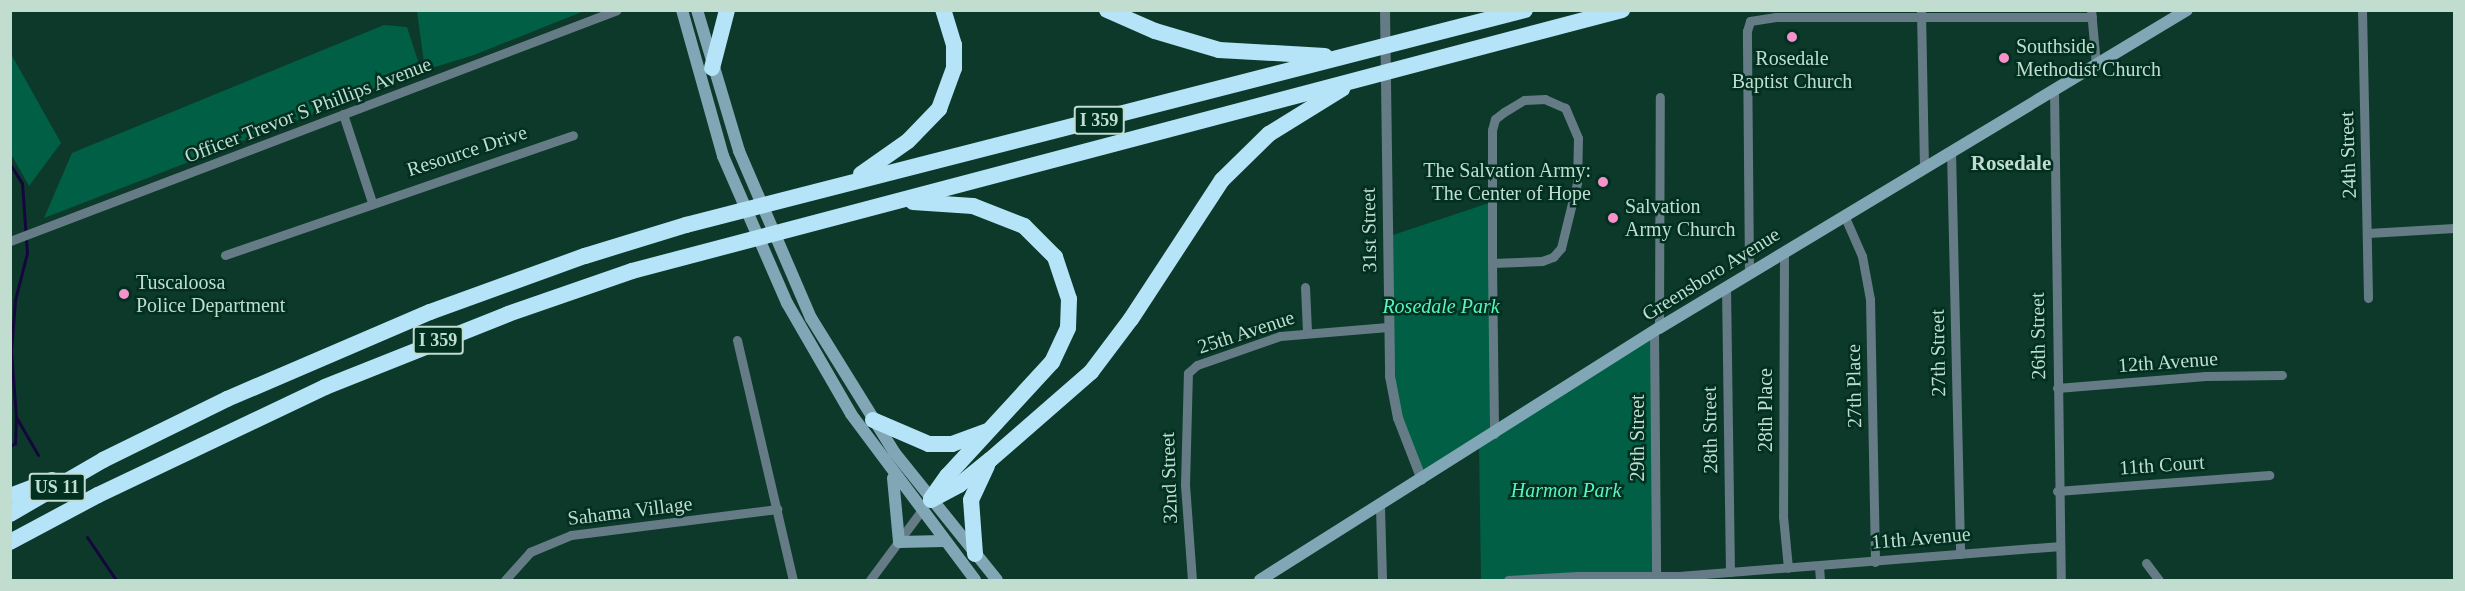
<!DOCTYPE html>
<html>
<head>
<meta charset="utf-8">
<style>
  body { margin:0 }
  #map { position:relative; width:2465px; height:591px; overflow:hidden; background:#0d392a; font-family:Georgia,serif }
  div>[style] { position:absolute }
  .green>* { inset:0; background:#005f44 }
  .stream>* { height:3px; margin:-1.5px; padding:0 1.5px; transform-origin:1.5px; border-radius:1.5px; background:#15063e }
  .minor>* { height:9px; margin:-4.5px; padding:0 4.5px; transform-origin:4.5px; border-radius:4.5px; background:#657c86 }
  .tertiary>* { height:10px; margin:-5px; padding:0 5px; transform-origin:5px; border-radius:5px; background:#657c86 }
  .secondary>* { height:12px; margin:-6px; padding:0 6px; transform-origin:6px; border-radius:6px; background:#81a7b7 }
  .motorway>* { height:16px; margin:-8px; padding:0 8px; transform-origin:8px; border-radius:8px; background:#b5e4f8 }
  .dots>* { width:16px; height:16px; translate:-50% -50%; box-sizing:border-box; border:3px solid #012f20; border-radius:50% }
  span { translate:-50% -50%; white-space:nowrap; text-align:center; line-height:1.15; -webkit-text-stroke:5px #012f20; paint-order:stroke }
  .shield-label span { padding:2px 4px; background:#012f20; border:2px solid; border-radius:4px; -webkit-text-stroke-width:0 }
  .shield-label { font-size:18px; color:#c1ddd0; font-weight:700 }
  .poi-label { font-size:20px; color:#c1ddd0 }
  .left { translate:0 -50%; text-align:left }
  .right { translate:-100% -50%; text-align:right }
  .street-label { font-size:20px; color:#c1ddd0 }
  .park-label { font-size:20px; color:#58f6be; font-style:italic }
  .neighbourhood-label { font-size:21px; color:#c1ddd0; font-weight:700 }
  .frame { position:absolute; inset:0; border:12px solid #c1ddd0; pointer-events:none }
</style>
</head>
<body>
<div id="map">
  <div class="green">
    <div style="clip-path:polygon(417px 11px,417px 10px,584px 11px,474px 55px,425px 70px)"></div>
    <div style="clip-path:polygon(384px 25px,407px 27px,418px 61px,409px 77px,44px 218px,72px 153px)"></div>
    <div style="clip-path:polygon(11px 54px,61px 143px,29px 186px,11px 154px)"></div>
    <div style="clip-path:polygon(1492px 202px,1494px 433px,1654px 332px,1656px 575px,1481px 580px,1479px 444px,1422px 480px,1398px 418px,1387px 237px)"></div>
  </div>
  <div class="stream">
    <div style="left:10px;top:164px;width:22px;rotate:58deg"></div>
    <div style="left:22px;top:183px;width:70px;rotate:85.9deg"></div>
    <div style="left:27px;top:253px;width:49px;rotate:104.3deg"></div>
    <div style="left:15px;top:300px;width:51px;rotate:94.5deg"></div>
    <div style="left:11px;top:351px;width:66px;rotate:85.7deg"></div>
    <div style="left:16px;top:417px;width:44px;rotate:59.9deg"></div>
    <div style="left:10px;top:446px;width:6px;rotate:-31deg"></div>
    <div style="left:15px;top:443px;width:26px;rotate:-88deg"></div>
    <div style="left:87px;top:537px;width:52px;rotate:56deg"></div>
  </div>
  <div class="minor">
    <div style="left:2091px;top:10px;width:55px;rotate:84.8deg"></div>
    <div style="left:2362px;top:10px;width:288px;rotate:88.8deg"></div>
    <div style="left:1921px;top:11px;width:157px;rotate:88.9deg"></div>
    <div style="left:2054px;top:91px;width:489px;rotate:89.2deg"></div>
    <div style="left:343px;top:114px;width:93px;rotate:71.8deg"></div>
    <div style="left:1951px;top:151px;width:403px;rotate:88.7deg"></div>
    <div style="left:1844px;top:215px;width:45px;rotate:66.3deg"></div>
    <div style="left:1862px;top:256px;width:44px;rotate:79.5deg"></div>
    <div style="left:1870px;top:299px;width:263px;rotate:88.9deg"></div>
    <div style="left:2368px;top:233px;width:86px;rotate:-3.3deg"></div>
    <div style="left:10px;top:241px;width:649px;rotate:-20.83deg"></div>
    <div style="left:1784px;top:252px;width:264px;rotate:90.2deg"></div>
    <div style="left:1783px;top:516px;width:52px;rotate:84.5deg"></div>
    <div style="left:225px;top:255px;width:368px;rotate:-19deg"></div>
    <div style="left:1492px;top:263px;width:50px;rotate:-2.3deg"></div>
    <div style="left:1542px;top:261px;width:12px;rotate:-20deg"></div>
    <div style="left:1553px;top:257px;width:12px;rotate:-48deg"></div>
    <div style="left:1561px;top:248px;width:67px;rotate:-76.2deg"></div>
    <div style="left:1577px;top:183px;width:45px;rotate:-88.7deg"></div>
    <div style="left:1578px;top:138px;width:33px;rotate:-113deg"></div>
    <div style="left:1565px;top:108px;width:22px;rotate:-156deg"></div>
    <div style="left:1545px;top:99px;width:21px;rotate:177deg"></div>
    <div style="left:1524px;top:100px;width:23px;rotate:149deg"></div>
    <div style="left:1504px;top:112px;width:11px;rotate:142deg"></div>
    <div style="left:1495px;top:119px;width:11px;rotate:105deg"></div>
    <div style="left:1492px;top:130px;width:133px;rotate:90deg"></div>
    <div style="left:1492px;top:263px;width:171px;rotate:89.3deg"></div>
    <div style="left:1749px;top:273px;width:242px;rotate:-90.5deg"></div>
    <div style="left:1747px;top:31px;width:10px;rotate:-73deg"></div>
    <div style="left:1750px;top:21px;width:26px;rotate:-9deg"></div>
    <div style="left:1776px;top:17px;width:316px"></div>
    <div style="left:1305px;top:287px;width:44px;rotate:87.4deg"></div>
    <div style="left:1726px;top:287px;width:285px;rotate:89.2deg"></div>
    <div style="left:1659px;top:328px;width:231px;rotate:-89.8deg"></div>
    <div style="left:1654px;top:332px;width:248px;rotate:89.5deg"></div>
    <div style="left:737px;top:340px;width:246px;rotate:76.9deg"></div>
    <div style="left:2057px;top:388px;width:149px;rotate:-4.6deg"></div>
    <div style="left:2206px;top:376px;width:76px;rotate:-0.8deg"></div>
    <div style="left:2057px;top:491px;width:213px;rotate:-4.3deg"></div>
    <div style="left:1380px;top:507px;width:73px;rotate:88.4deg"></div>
    <div style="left:2146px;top:563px;width:21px;rotate:53deg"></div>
    <div style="left:1819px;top:566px;width:14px;rotate:86deg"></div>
    <div style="left:505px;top:580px;width:38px;rotate:-48deg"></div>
    <div style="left:530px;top:552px;width:44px;rotate:-22.5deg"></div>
    <div style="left:571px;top:535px;width:208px;rotate:-7.2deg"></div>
    <div style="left:870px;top:580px;width:86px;rotate:-53.5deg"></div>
    <div style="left:1192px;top:580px;width:95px;rotate:-94.2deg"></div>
    <div style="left:1185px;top:485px;width:112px;rotate:-88.5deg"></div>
    <div style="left:1188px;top:373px;width:12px;rotate:-42deg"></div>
    <div style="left:1197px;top:365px;width:88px;rotate:-19.3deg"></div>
    <div style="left:1280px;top:336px;width:108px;rotate:-4.8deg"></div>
    <div style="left:1508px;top:580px;width:70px;rotate:-3.3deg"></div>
    <div style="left:1578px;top:576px;width:101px"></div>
    <div style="left:1679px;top:576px;width:380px;rotate:-4.5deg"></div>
  </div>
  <div class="tertiary">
    <div style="left:1385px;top:10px;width:366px;rotate:89.2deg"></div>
    <div style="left:1390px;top:376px;width:43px;rotate:79.2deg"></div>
    <div style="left:1398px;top:418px;width:66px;rotate:68.8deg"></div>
  </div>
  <div class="secondary">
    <div style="left:682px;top:10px;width:152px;rotate:74.3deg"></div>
    <div style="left:723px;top:156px;width:160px;rotate:66.5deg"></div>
    <div style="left:787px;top:303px;width:128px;rotate:60deg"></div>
    <div style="left:851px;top:414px;width:207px;rotate:53.2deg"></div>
    <div style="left:697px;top:10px;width:147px;rotate:73.4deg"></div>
    <div style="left:739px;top:151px;width:182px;rotate:66.7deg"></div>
    <div style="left:811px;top:318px;width:158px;rotate:58.2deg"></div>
    <div style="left:894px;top:452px;width:164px;rotate:51.2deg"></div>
    <div style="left:893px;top:478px;width:64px;rotate:84.6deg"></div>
    <div style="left:899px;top:542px;width:44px;rotate:-1.3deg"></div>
    <div style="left:1260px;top:580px;width:472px;rotate:-32.3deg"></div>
    <div style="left:1659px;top:328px;width:616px;rotate:-31.06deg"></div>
  </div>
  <div class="motorway">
    <div style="left:1107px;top:10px;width:52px;rotate:23.6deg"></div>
    <div style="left:1155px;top:31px;width:67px;rotate:16.5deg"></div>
    <div style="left:1219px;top:50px;width:106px;rotate:3.2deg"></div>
    <div style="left:712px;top:68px;width:60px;rotate:-75.5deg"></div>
    <div style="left:861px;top:174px;width:57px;rotate:-35.1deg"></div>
    <div style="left:908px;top:141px;width:45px;rotate:-45.9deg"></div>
    <div style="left:939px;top:109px;width:44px;rotate:-69.9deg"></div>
    <div style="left:954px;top:68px;width:23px;rotate:-90deg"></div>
    <div style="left:954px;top:45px;width:37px;rotate:-107deg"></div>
    <div style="left:913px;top:202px;width:60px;rotate:3.8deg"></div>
    <div style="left:973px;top:206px;width:55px;rotate:21.4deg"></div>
    <div style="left:1024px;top:226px;width:44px;rotate:45deg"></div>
    <div style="left:1055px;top:257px;width:44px;rotate:71.6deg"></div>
    <div style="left:1069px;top:299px;width:29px;rotate:92deg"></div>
    <div style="left:1068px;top:328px;width:38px;rotate:115deg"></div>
    <div style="left:1052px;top:362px;width:155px;rotate:132.6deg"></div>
    <div style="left:947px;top:476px;width:28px;rotate:125deg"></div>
    <div style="left:873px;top:420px;width:61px;rotate:23.2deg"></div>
    <div style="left:929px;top:444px;width:23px"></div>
    <div style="left:952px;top:444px;width:37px;rotate:-20deg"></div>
    <div style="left:10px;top:496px;width:45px;rotate:-20.9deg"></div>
    <div style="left:931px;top:500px;width:32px;rotate:-28deg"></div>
    <div style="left:959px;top:485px;width:40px;rotate:-39deg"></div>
    <div style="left:990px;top:460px;width:134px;rotate:-41.1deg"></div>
    <div style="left:1091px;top:372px;width:66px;rotate:-53deg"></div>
    <div style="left:1131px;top:319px;width:166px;rotate:-56.8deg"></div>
    <div style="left:1222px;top:180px;width:66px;rotate:-44.4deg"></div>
    <div style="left:1269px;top:134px;width:86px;rotate:-31.7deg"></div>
    <div style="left:10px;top:514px;width:108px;rotate:-30.1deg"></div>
    <div style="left:103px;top:460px;width:138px;rotate:-26.2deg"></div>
    <div style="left:227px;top:399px;width:221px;rotate:-23.2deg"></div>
    <div style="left:430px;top:312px;width:165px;rotate:-19.9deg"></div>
    <div style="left:585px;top:256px;width:106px;rotate:-17.1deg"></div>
    <div style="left:686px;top:225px;width:866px;rotate:-14.37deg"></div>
    <div style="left:10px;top:542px;width:100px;rotate:-28.1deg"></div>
    <div style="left:98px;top:495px;width:251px;rotate:-25.4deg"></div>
    <div style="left:325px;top:387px;width:197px;rotate:-21.7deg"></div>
    <div style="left:508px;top:314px;width:131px;rotate:-19.1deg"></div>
    <div style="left:632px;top:271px;width:1024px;rotate:-14.77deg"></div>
    <div style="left:975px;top:554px;width:54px;rotate:-94.2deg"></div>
    <div style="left:971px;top:500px;width:38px;rotate:-65deg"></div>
  </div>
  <div class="dots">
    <div style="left:1792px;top:37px;background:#f890cb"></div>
    <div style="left:2004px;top:58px;background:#f890cb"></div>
    <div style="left:1603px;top:182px;background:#f890cb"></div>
    <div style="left:1613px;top:218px;background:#f890cb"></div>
    <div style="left:124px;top:294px;background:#f890cb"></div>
  </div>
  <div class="shield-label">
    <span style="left:1099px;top:120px">I 359</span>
    <span style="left:438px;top:340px">I 359</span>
    <span style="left:57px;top:487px">US 11</span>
  </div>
  <div class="poi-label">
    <span class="left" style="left:2016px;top:58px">Southside<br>Methodist Church</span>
    <span style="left:1792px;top:70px">Rosedale<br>Baptist Church</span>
    <span class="right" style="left:1591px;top:182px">The Salvation Army:<br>The Center of Hope</span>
    <span class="left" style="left:1625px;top:218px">Salvation<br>Army Church</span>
    <span class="left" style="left:136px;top:294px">Tuscaloosa<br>Police Department</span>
  </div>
  <div class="street-label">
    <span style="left:308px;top:110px;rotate:-21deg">Officer Trevor S Phillips Avenue</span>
    <span style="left:467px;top:151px;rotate:-18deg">Resource Drive</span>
    <span style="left:2348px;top:155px;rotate:-92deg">24th Street</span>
    <span style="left:1369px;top:230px;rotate:-91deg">31st Street</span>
    <span style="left:1711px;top:274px;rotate:-32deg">Greensboro Avenue</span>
    <span style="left:1246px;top:332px;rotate:-18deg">25th Avenue</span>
    <span style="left:2038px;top:336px;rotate:-91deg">26th Street</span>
    <span style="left:1938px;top:353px;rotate:-91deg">27th Street</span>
    <span style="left:2168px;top:362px;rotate:-4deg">12th Avenue</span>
    <span style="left:1854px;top:386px;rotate:-91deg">27th Place</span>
    <span style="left:1765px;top:410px;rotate:-90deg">28th Place</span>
    <span style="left:1710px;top:430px;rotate:-91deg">28th Street</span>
    <span style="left:1637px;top:438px;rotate:-90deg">29th Street</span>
    <span style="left:2162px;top:465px;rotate:-4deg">11th Court</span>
    <span style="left:1169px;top:478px;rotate:-92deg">32nd Street</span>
    <span style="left:630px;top:511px;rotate:-7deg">Sahama Village</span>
    <span style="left:1921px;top:538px;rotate:-5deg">11th Avenue</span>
  </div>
  <div class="park-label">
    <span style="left:1441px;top:306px">Rosedale Park</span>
    <span style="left:1566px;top:490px">Harmon Park</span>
  </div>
  <div class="neighbourhood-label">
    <span style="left:2011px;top:163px">Rosedale</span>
  </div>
  <div class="frame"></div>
</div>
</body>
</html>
